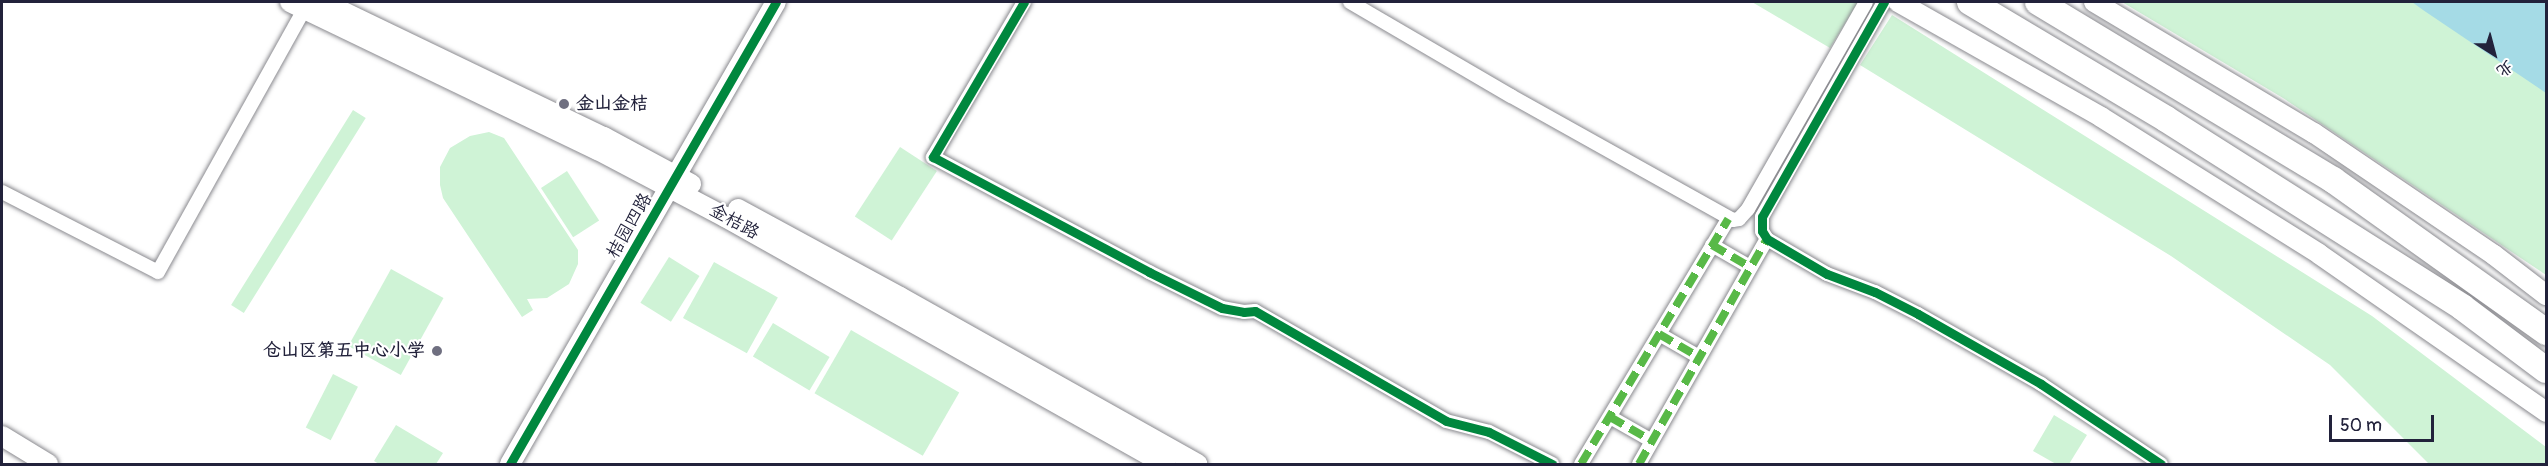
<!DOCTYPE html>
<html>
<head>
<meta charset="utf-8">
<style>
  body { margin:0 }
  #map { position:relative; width:2548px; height:466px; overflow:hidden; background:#fff; font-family:Pangolin,"LXGW WenKai TC",sans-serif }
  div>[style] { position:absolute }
  .green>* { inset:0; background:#cff3d6; transform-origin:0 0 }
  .water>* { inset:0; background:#a5dbe6 }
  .roads { filter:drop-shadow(0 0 2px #8a8a8f) drop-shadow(0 0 2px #8a8a8f) }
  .street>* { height:14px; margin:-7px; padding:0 7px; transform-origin:7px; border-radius:7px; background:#fff }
  .secondary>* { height:20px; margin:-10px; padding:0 10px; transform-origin:10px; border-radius:10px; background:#fff }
  .highway>* { height:26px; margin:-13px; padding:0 13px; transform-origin:13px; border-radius:13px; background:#fff }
  .quiet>* { height:8px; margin-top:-4px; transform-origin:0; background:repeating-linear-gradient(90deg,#58b947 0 15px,transparent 0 23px) }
  .cycleway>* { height:9px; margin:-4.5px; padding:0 4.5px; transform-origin:4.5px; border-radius:4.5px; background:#00873e }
  .dots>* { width:16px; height:16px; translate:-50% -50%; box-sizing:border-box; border:3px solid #fff; border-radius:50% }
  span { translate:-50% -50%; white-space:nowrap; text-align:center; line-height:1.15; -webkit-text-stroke:4.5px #fff; paint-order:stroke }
  .poi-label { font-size:18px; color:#22223b; font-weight:700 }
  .left { translate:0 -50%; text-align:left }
  .right { translate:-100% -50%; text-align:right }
  .street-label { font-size:18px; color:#22223b }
  .frame { position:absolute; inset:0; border:3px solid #22223b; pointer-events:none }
  .north { position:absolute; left:2464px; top:24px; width:60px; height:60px; -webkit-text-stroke:4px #fff; paint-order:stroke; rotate:144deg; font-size:16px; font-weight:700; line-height:24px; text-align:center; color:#22223b }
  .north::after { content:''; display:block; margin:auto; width:21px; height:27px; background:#22223b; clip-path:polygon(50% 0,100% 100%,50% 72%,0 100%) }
  .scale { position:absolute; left:2329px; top:415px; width:105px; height:27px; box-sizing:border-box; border:3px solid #22223b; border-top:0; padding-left:8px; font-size:18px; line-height:21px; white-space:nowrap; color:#22223b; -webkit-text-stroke:4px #fff; paint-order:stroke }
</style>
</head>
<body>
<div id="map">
  <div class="green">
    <div style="clip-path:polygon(1752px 2px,1858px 2px,1830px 48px)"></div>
    <div style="clip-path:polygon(2122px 2px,2433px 2px,2546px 77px,2546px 275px,2283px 98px)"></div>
    <div style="clip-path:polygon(1892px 15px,2372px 316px,2546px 447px,2546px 464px,2429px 464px,2330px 365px,2171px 256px,1860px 65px)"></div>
    <div style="left:353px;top:110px;width:15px;height:230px;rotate:32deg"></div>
    <div style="clip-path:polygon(489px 132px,504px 138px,578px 250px,578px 264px,569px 284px,547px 298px,527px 299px,533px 310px,522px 317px,443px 198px,440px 185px,440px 167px,450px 148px,470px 136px)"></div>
    <div style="left:900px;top:147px;width:44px;height:83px;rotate:33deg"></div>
    <div style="left:567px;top:171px;width:59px;height:31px;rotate:57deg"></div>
    <div style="left:669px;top:257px;width:36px;height:54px;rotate:32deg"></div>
    <div style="left:714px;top:262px;width:73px;height:64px;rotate:29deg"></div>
    <div style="left:391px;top:269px;width:60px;height:88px;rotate:29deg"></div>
    <div style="left:773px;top:323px;width:66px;height:39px;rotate:31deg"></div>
    <div style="left:851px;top:330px;width:125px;height:73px;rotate:30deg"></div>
    <div style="left:333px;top:374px;width:28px;height:60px;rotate:27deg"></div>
    <div style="clip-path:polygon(2054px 415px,2087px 435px,2069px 464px,2056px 464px,2033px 451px)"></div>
    <div style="clip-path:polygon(396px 425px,443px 453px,436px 464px,379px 464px,374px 461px)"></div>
  </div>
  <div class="water">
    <div style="clip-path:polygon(2412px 2px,2546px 2px,2546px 93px,2423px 10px)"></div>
  </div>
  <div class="roads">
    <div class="street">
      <div style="left:1024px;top:2px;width:180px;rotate:120.4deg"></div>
      <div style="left:933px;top:157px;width:245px;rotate:28deg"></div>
      <div style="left:1149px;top:272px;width:81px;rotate:26.3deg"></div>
      <div style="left:1222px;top:308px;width:22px;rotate:10deg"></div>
      <div style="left:1244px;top:312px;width:11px;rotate:-5deg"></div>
      <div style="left:1255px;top:311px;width:220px;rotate:29.9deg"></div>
      <div style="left:1446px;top:421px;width:44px;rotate:14.3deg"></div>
      <div style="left:1489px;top:432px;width:71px;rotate:26.9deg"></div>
      <div style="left:1350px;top:2px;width:186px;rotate:30.3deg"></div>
      <div style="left:1511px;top:96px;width:254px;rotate:29.2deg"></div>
      <div style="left:1733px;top:220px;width:6px;rotate:-9deg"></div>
      <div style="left:1739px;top:219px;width:13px;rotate:-48deg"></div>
      <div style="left:1748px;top:209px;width:238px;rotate:-60.3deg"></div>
      <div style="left:1884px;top:2px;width:247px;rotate:119.6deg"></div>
      <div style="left:1762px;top:217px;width:14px;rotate:90deg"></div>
      <div style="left:1762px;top:231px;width:9px;rotate:58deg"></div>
      <div style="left:1767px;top:239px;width:69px;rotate:30.3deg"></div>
      <div style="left:1827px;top:274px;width:51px;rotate:20.6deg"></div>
      <div style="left:1875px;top:292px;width:48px;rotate:27.1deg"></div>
      <div style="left:1918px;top:314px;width:142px;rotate:29.6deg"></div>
      <div style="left:2041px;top:384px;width:144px;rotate:33.7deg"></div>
      <div style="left:2px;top:192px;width:175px;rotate:27.1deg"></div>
      <div style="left:158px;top:272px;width:307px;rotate:-60.9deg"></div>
      <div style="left:1712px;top:245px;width:44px;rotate:30.1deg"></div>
      <div style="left:1659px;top:334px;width:46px;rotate:29.9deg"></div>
      <div style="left:1610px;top:417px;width:48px;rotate:29.7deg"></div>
      <div style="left:1581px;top:464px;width:286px;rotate:-59deg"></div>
      <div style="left:1639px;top:464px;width:259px;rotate:-60.4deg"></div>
    </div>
    <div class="secondary">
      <div style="left:290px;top:2px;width:342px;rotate:25.7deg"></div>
      <div style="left:598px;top:150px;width:144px;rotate:27.8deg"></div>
      <div style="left:725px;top:217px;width:505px;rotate:29.31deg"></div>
      <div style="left:323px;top:2px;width:312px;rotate:25.7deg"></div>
      <div style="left:604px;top:137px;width:99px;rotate:28.4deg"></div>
      <div style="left:1898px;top:2px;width:233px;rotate:29.5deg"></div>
      <div style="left:2101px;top:117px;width:257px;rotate:32.1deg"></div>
      <div style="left:2319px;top:254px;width:277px;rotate:34.8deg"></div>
      <div style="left:2094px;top:2px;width:256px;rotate:30.8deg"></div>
      <div style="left:2314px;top:133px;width:217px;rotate:34.1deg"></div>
      <div style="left:2494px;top:255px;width:66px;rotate:37.6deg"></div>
      <div style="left:738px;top:209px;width:184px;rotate:28.5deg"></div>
      <div style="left:900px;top:297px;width:341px;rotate:29.3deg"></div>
      <div style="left:2px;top:436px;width:54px;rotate:31.3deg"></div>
      <div style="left:510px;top:464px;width:533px;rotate:-60.07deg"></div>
    </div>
    <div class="highway">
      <div style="left:1970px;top:2px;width:228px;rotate:30.8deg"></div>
      <div style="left:2166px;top:119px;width:351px;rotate:32.4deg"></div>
      <div style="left:2462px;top:307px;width:105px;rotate:36.9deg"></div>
      <div style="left:2038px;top:2px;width:345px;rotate:31.1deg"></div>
      <div style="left:2333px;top:180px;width:262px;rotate:35.5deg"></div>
    </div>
  </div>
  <div class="quiet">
    <div style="left:1712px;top:245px;width:44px;rotate:30.1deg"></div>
    <div style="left:1659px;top:334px;width:46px;rotate:29.9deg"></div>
    <div style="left:1610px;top:417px;width:48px;rotate:29.7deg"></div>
    <div style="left:1581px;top:464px;width:286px;rotate:-59deg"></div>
    <div style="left:1639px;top:464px;width:259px;rotate:-60.4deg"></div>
  </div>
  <div class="cycleway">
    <div style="left:1024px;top:2px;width:180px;rotate:120.4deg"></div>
    <div style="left:933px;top:157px;width:245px;rotate:28deg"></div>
    <div style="left:1149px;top:272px;width:81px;rotate:26.3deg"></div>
    <div style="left:1222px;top:308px;width:22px;rotate:10deg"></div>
    <div style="left:1244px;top:312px;width:11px;rotate:-5deg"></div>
    <div style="left:1255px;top:311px;width:220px;rotate:29.9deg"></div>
    <div style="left:1446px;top:421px;width:44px;rotate:14.3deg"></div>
    <div style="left:1489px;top:432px;width:71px;rotate:26.9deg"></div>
    <div style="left:1884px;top:2px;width:247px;rotate:119.6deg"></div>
    <div style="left:1762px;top:217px;width:14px;rotate:90deg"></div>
    <div style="left:1762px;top:231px;width:9px;rotate:58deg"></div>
    <div style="left:1767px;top:239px;width:69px;rotate:30.3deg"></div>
    <div style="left:1827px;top:274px;width:51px;rotate:20.6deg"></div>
    <div style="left:1875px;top:292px;width:48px;rotate:27.1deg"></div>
    <div style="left:1918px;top:314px;width:142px;rotate:29.6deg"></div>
    <div style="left:2041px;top:384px;width:144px;rotate:33.7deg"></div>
    <div style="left:510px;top:464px;width:533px;rotate:-60.07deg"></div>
  </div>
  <div class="dots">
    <div style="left:564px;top:104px;background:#6f6f80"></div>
    <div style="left:437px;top:351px;background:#6f6f80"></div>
  </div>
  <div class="poi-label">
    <span class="left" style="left:576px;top:104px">金山金桔</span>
    <span class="right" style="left:425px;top:351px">仓山区第五中心小学</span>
  </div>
  <div class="street-label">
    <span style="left:734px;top:222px;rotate:29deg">金桔路</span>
    <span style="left:630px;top:226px;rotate:-60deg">桔园四路</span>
  </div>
  <div class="frame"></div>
  <div class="north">北</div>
  <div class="scale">50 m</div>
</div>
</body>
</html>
